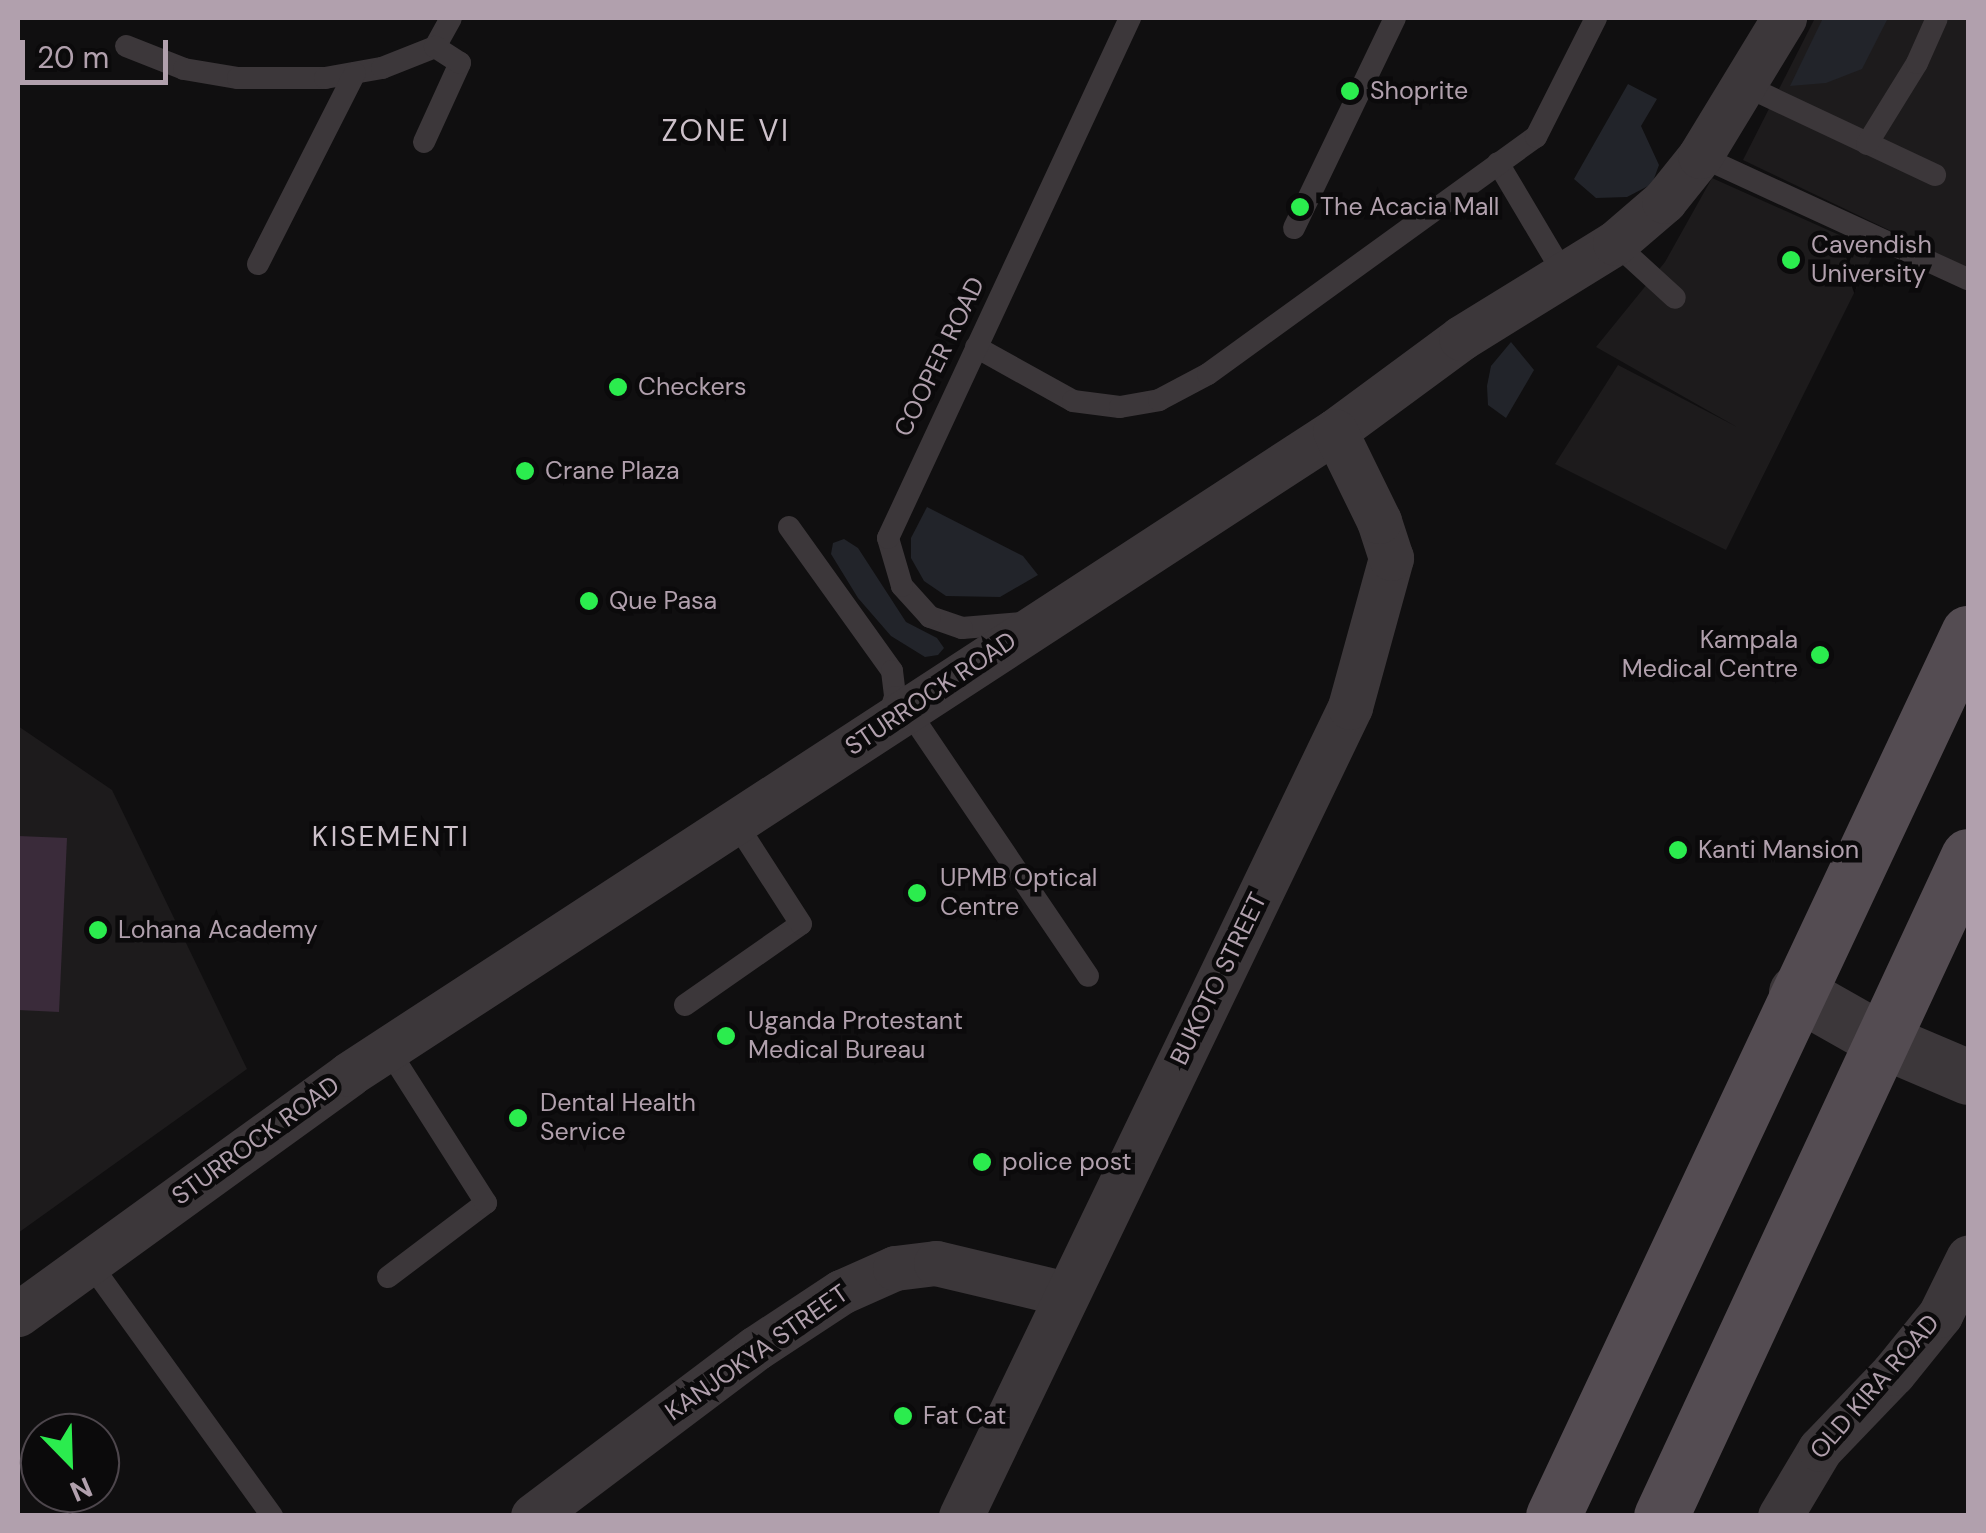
<!DOCTYPE html>
<html>
<head>
<meta charset="utf-8">
<style>
  body { margin:0 }
  #map { position:relative; width:1986px; height:1533px; overflow:hidden; background:#100f10; font-family:"DM Sans",sans-serif }
  div>[style] { position:absolute }
  .built>* { inset:0; background:#1d1b1c }
  .green>* { inset:0; background:#22242a }
  .water>* { inset:0; background:#3a2b3a }
  .service>* { height:22px; margin:-11px; padding:0 11px; transform-origin:11px; border-radius:11px; background:#3c373a }
  .minor>* { height:45px; margin:-22.5px; padding:0 22.5px; transform-origin:22.5px; border-radius:22.5px; background:#3c373a }
  .tertiary>* { height:55px; margin:-27.5px; padding:0 27.5px; transform-origin:27.5px; border-radius:27.5px; background:#3c373a }
  .primary>* { height:55px; margin:-27.5px; padding:0 27.5px; transform-origin:27.5px; border-radius:27.5px; background:#544c52 }
  .dots>* { width:28px; height:28px; translate:-50% -50%; box-sizing:border-box; border:5px solid #0b0a0b; border-radius:50% }
  span { translate:-50% -50%; white-space:nowrap; text-align:center; line-height:1.15; -webkit-text-stroke:9px #0b0a0b; paint-order:stroke }
  .poi-label { font-size:25px; color:#b1a0ad }
  .left { translate:0 -50%; text-align:left }
  .right { translate:-100% -50%; text-align:right }
  .street-label { font-size:25px; color:#b1a0ad }
  .neighbourhood-label { font-size:28px; color:#cdc1ca; letter-spacing:2.5px }
  .quarter-label { font-size:30px; color:#cdc1ca; letter-spacing:2.5px }
  .frame { position:absolute; inset:0; border:20px solid #b1a0ad; pointer-events:none }
  .north { position:absolute; left:20px; top:1413px; width:100px; height:100px; box-sizing:border-box; background:#0b0a0b; border:2px solid #4d464c; border-radius:50%; rotate:157deg; font-size:28px; font-weight:700; line-height:40px; text-align:center; color:#b1a0ad }
  .north::after { content:''; display:block; margin:auto; width:35px; height:45px; background:#2bec4e; clip-path:polygon(50% 0,100% 100%,50% 72%,0 100%) }
  .scale { position:absolute; left:20px; top:40px; width:148px; height:45px; box-sizing:border-box; border:5px solid #b1a0ad; border-top:0; padding-left:12px; font-size:30px; line-height:35px; white-space:nowrap; color:#b1a0ad; -webkit-text-stroke:8px #0b0a0b; paint-order:stroke }
</style>
</head>
<body>
<div id="map">
  <div class="built">
    <div style="clip-path:polygon(1815px 18px,1968px 18px,1968px 268px,1743px 160px)"></div>
    <div style="clip-path:polygon(1712px 178px,1875px 251px,1726px 550px,1555px 464px,1618px 365px,1737px 427px,1596px 347px,1665px 262px)"></div>
    <div style="clip-path:polygon(18px 726px,112px 790px,247px 1069px,18px 1233px)"></div>
  </div>
  <div class="green">
    <div style="clip-path:polygon(1823px 18px,1888px 18px,1862px 69px,1826px 83px,1790px 86px)"></div>
    <div style="clip-path:polygon(1628px 84px,1657px 99px,1641px 126px,1659px 165px,1652px 184px,1627px 197px,1596px 198px,1574px 179px)"></div>
    <div style="clip-path:polygon(1511px 342px,1534px 370px,1506px 418px,1488px 405px,1487px 386px,1491px 366px)"></div>
    <div style="clip-path:polygon(927px 507px,1023px 556px,1038px 575px,1000px 597px,946px 596px,924px 581px,911px 558px,911px 538px)"></div>
    <div style="clip-path:polygon(844px 539px,858px 548px,906px 622px,937px 638px,944px 648px,938px 655px,925px 657px,891px 636px,858px 598px,831px 554px,833px 543px)"></div>
  </div>
  <div class="water">
    <div style="clip-path:polygon(18px 836px,67px 838px,59px 1012px,18px 1010px)"></div>
  </div>
  <div class="service">
    <div style="left:126px;top:46px;width:62px;rotate:21.6deg"></div>
    <div style="left:184px;top:69px;width:55px;rotate:9.5deg"></div>
    <div style="left:238px;top:78px;width:87px"></div>
    <div style="left:325px;top:78px;width:58px;rotate:-10deg"></div>
    <div style="left:382px;top:68px;width:57px;rotate:-21.6deg"></div>
    <div style="left:435px;top:47px;width:33px;rotate:-61deg"></div>
    <div style="left:1746px;top:86px;width:209px;rotate:25.2deg"></div>
    <div style="left:424px;top:142px;width:87px;rotate:-65.5deg"></div>
    <div style="left:460px;top:63px;width:30px;rotate:-147deg"></div>
    <div style="left:1867px;top:144px;width:95px;rotate:-58.3deg"></div>
    <div style="left:1917px;top:63px;width:49px;rotate:-66deg"></div>
    <div style="left:1700px;top:156px;width:295px;rotate:24.7deg"></div>
    <div style="left:1498px;top:163px;width:131px;rotate:59.3deg"></div>
    <div style="left:1294px;top:228px;width:233px;rotate:-64.3deg"></div>
    <div style="left:1615px;top:243px;width:81px;rotate:42.5deg"></div>
    <div style="left:258px;top:264px;width:214px;rotate:-63.1deg"></div>
    <div style="left:976px;top:347px;width:111px;rotate:29.1deg"></div>
    <div style="left:1073px;top:401px;width:47px;rotate:7.3deg"></div>
    <div style="left:1120px;top:407px;width:40px;rotate:-10deg"></div>
    <div style="left:1159px;top:400px;width:55px;rotate:-28deg"></div>
    <div style="left:1208px;top:374px;width:405px;rotate:-35.9deg"></div>
    <div style="left:1536px;top:137px;width:133px;rotate:-63.2deg"></div>
    <div style="left:789px;top:527px;width:177px;rotate:54.4deg"></div>
    <div style="left:892px;top:671px;width:26px;rotate:83deg"></div>
    <div style="left:895px;top:697px;width:22px;rotate:108deg"></div>
    <div style="left:1023px;top:623px;width:61px;rotate:175.3deg"></div>
    <div style="left:962px;top:628px;width:34px;rotate:-161deg"></div>
    <div style="left:930px;top:617px;width:42px;rotate:-132.1deg"></div>
    <div style="left:902px;top:586px;width:50px;rotate:-106.3deg"></div>
    <div style="left:888px;top:538px;width:574px;rotate:-65.04deg"></div>
    <div style="left:908px;top:710px;width:321px;rotate:55.9deg"></div>
    <div style="left:685px;top:1005px;width:141px;rotate:-34.9deg"></div>
    <div style="left:801px;top:924px;width:120px;rotate:-122.8deg"></div>
    <div style="left:89px;top:1262px;width:313px;rotate:54.2deg"></div>
    <div style="left:388px;top:1277px;width:123px;rotate:-37.1deg"></div>
    <div style="left:486px;top:1203px;width:183px;rotate:-122.5deg"></div>
  </div>
  <div class="minor">
    <div style="left:18px;top:1314px;width:409px;rotate:-35.9deg"></div>
    <div style="left:349px;top:1074px;width:1177px;rotate:-33.11deg"></div>
    <div style="left:1335px;top:431px;width:157px;rotate:-36.4deg"></div>
    <div style="left:1461px;top:338px;width:181px;rotate:-31.7deg"></div>
    <div style="left:1615px;top:243px;width:65px;rotate:-40.6deg"></div>
    <div style="left:1664px;top:201px;width:58px;rotate:-51.3deg"></div>
    <div style="left:1700px;top:156px;width:162px;rotate:-58.7deg"></div>
    <div style="left:533px;top:1516px;width:279px;rotate:-37deg"></div>
    <div style="left:756px;top:1348px;width:102px;rotate:-33.4deg"></div>
    <div style="left:841px;top:1292px;width:59px;rotate:-24deg"></div>
    <div style="left:895px;top:1268px;width:41px;rotate:-7deg"></div>
    <div style="left:936px;top:1263px;width:134px;rotate:13.4deg"></div>
    <div style="left:961px;top:1516px;width:898px;rotate:-64.32deg"></div>
    <div style="left:1350px;top:707px;width:155px;rotate:-74.6deg"></div>
    <div style="left:1391px;top:558px;width:39px;rotate:-108deg"></div>
    <div style="left:1379px;top:521px;width:100px;rotate:-116.1deg"></div>
    <div style="left:1780px;top:1516px;width:78px;rotate:-59.2deg"></div>
    <div style="left:1820px;top:1449px;width:105px;rotate:-46.2deg"></div>
    <div style="left:1893px;top:1373px;width:75px;rotate:-51deg"></div>
    <div style="left:1940px;top:1315px;width:64px;rotate:-63.8deg"></div>
  </div>
  <div class="tertiary">
    <div style="left:1796px;top:992px;width:98px;rotate:29.5deg"></div>
    <div style="left:1881px;top:1040px;width:95px;rotate:23deg"></div>
  </div>
  <div class="primary">
    <div style="left:1553px;top:1516px;width:976px;rotate:-64.83deg"></div>
    <div style="left:1661px;top:1516px;width:728px;rotate:-65.05deg"></div>
  </div>
  <div class="dots">
    <div style="left:1350px;top:91px;background:#2bec4e"></div>
    <div style="left:1300px;top:207px;background:#2bec4e"></div>
    <div style="left:1791px;top:260px;background:#2bec4e"></div>
    <div style="left:618px;top:387px;background:#2bec4e"></div>
    <div style="left:525px;top:471px;background:#2bec4e"></div>
    <div style="left:589px;top:601px;background:#2bec4e"></div>
    <div style="left:1820px;top:655px;background:#2bec4e"></div>
    <div style="left:1678px;top:850px;background:#2bec4e"></div>
    <div style="left:917px;top:893px;background:#2bec4e"></div>
    <div style="left:98px;top:930px;background:#2bec4e"></div>
    <div style="left:726px;top:1036px;background:#2bec4e"></div>
    <div style="left:518px;top:1118px;background:#2bec4e"></div>
    <div style="left:982px;top:1162px;background:#2bec4e"></div>
    <div style="left:903px;top:1416px;background:#2bec4e"></div>
  </div>
  <div class="poi-label">
    <span class="left" style="left:1370px;top:91px">Shoprite</span>
    <span class="left" style="left:1320px;top:207px">The Acacia Mall</span>
    <span class="left" style="left:1811px;top:260px">Cavendish<br>University</span>
    <span class="left" style="left:638px;top:387px">Checkers</span>
    <span class="left" style="left:545px;top:471px">Crane Plaza</span>
    <span class="left" style="left:609px;top:601px">Que Pasa</span>
    <span class="right" style="left:1798px;top:655px">Kampala<br>Medical Centre</span>
    <span class="left" style="left:1698px;top:850px">Kanti Mansion</span>
    <span class="left" style="left:940px;top:893px">UPMB Optical<br>Centre</span>
    <span class="left" style="left:118px;top:930px">Lohana Academy</span>
    <span class="left" style="left:748px;top:1036px">Uganda Protestant<br>Medical Bureau</span>
    <span class="left" style="left:540px;top:1118px">Dental Health<br>Service</span>
    <span class="left" style="left:1002px;top:1162px">police post</span>
    <span class="left" style="left:923px;top:1416px">Fat Cat</span>
  </div>
  <div class="street-label">
    <span style="left:940px;top:357px;rotate:-64deg">COOPER ROAD</span>
    <span style="left:931px;top:694px;rotate:-34deg">STURROCK ROAD</span>
    <span style="left:1219px;top:979px;rotate:-64deg">BUKOTO STREET</span>
    <span style="left:256px;top:1141px;rotate:-36deg">STURROCK ROAD</span>
    <span style="left:757px;top:1353px;rotate:-35deg">KANJOKYA STREET</span>
    <span style="left:1875px;top:1387px;rotate:-49deg">OLD KIRA ROAD</span>
  </div>
  <div class="neighbourhood-label">
    <span style="left:391px;top:837px">KISEMENTI</span>
  </div>
  <div class="quarter-label">
    <span style="left:726px;top:131px">ZONE VI</span>
  </div>
  <div class="frame"></div>
  <div class="north">N</div>
  <div class="scale">20 m</div>
</div>
</body>
</html>
